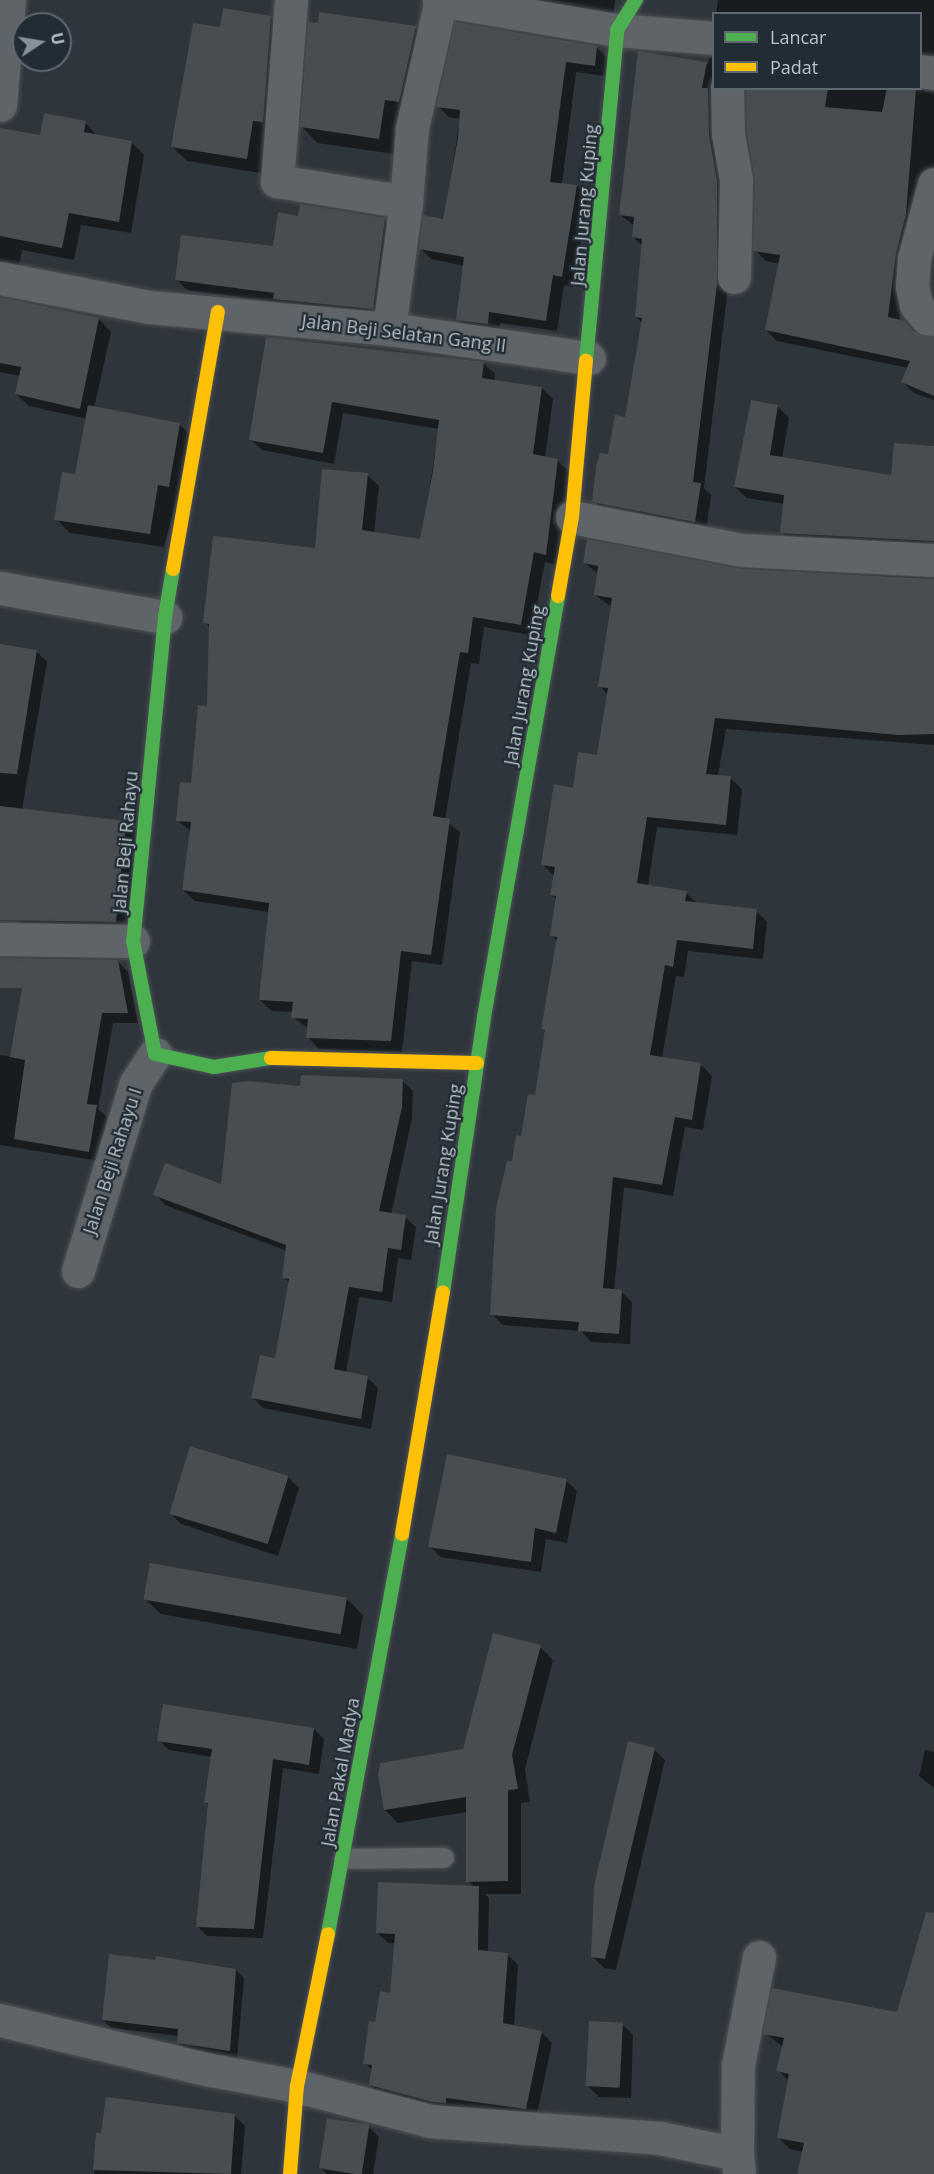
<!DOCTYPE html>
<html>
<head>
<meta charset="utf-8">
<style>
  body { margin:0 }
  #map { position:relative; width:934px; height:2174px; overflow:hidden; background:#2e353b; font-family:"Open Sans",sans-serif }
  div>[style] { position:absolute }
  .shadow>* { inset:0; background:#0007 }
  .building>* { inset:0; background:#484d52; transform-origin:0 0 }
  .roads { filter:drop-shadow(0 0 2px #4c5155) drop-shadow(0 0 2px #4c5155) }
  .lane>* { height:20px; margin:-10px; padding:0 10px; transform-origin:10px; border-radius:10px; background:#5e6468 }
  .street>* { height:33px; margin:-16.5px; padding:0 16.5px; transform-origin:16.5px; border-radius:16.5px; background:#5e6468 }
  .fast>* { height:14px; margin:-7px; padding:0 7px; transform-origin:7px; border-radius:7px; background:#4caf50 }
  .slow>* { height:14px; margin:-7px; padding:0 7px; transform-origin:7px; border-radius:7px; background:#ffc107 }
  span { translate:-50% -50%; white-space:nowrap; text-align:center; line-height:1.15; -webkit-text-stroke:4.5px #222c35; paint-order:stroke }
  .street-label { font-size:18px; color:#bac2ca }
  .legend { position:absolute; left:712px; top:12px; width:210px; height:78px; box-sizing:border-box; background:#222c35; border:2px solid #5f6871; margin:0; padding:8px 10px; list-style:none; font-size:18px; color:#bac2ca }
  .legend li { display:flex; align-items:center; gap:12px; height:30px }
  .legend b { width:30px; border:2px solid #5f6871 }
  .north { position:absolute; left:12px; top:12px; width:60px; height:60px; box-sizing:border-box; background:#222c35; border:2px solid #5f6871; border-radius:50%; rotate:78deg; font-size:16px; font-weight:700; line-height:24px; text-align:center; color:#bac2ca }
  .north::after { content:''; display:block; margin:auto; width:21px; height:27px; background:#899198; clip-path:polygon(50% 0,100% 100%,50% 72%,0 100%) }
</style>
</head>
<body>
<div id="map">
  <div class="shadow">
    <div style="clip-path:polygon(518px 0,615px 0,613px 16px)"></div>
    <div style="clip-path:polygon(718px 0,934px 0,934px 65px,920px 69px,920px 14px,716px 14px)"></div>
    <div style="clip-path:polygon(270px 17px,285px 32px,261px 173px,187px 161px,172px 147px,221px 29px)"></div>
    <div style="clip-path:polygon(415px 28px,431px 44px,395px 154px,317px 143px,302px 127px)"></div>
    <div style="clip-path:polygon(596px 47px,607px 58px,605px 76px,576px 72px,562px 184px,577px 186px,588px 197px,573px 287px,564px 285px,557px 331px,500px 323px,498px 334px,468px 330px,458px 319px,465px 266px,431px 259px,420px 248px,444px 220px,460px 119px,449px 117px,438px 106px)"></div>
    <div style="clip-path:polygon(639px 52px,708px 64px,709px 58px,714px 57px,714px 88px,727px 193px,727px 296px,704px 488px,711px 495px,706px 532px,605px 512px,594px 501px,626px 419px,643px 323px,636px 317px,643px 246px,633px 237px,635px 226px,620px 215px)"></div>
    <div style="clip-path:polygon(747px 88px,915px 88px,934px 92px,934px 182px,906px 265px,899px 321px,923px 338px,934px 338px,934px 400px,914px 393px,903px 382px,909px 368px,777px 341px,766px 330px,780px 264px,766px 261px,755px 250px,756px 180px)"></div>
    <div style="clip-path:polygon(85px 122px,97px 136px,132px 143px,144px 155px,131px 233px,81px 225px,74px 260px,22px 250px,18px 272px,0 279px,0 129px,41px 137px)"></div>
    <div style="clip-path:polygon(299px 218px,384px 219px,395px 229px,383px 318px,284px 309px,277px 302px,187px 290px,177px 280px,274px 247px)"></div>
    <div style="clip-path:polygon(0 299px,99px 319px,111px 332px,94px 408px,179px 424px,193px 438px,164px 547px,70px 533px,56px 519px,76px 476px,87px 419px,29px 406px,16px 394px,20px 376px,0 372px)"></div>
    <div style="clip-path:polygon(267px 338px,483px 363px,495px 374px,494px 381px,542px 388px,553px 399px,545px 458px,558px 461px,569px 472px,557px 565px,545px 562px,531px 635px,484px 627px,479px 664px,471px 663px,445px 820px,460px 832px,442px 965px,412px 961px,402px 1052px,319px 1049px,308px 1037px,309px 1029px,293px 1017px,294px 1012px,272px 1011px,260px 1000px,270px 912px,195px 901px,183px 890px,192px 832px,177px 820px,192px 785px,209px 708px,210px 628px,205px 622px,317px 550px,367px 475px,379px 486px,374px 533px,421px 541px,439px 429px,343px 413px,334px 464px,262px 450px,250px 439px)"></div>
    <div style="clip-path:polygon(777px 406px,789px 418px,782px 459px,893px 477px,934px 448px,934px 553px,793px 544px,782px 533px,785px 504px,747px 498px,735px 487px)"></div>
    <div style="clip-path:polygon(585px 563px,934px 578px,934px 745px,726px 729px,718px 776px,730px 778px,742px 789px,737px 835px,657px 827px,648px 886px,686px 893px,698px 904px,756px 911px,767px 922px,763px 959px,688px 951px,684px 977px,676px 976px,662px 1058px,701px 1065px,712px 1076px,703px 1130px,685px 1127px,673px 1196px,624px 1187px,614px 1291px,621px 1291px,632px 1302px,630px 1344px,591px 1342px,581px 1331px,503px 1325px,492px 1314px,513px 1163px,536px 1097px,558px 942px,552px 936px,557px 900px,552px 895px,554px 876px,543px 865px,574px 789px,598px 757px,608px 695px,600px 686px,612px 607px,595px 595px,598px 574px)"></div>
    <div style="clip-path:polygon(0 645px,36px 651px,47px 662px,22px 810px,125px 822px,136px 833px,126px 932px,33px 931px,0 908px)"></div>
    <div style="clip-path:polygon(117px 961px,128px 972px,138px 1023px,113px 1023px,98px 1109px,107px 1117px,100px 1161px,0 1145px,0 1055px,12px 1057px)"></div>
    <div style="clip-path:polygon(402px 1080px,413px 1091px,412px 1118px,391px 1215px,405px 1217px,416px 1227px,411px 1260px,398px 1258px,392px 1302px,359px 1297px,346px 1373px,367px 1377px,378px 1388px,371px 1429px,263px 1408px,253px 1398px,276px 1359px,290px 1283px,283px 1277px,287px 1251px,165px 1205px,155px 1194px,222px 1186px,301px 1088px)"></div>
    <div style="clip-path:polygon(288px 1477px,299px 1488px,278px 1556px,181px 1524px,170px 1513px)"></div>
    <div style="clip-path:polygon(566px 1480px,577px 1491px,567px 1543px,546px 1539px,541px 1572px,440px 1557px,430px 1546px)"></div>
    <div style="clip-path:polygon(145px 1599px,347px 1599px,363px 1615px,357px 1649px,161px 1614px)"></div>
    <div style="clip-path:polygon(540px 1647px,553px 1660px,525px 1769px,530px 1802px,521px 1803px,521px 1894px,485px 1894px,489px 1898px,488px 1952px,507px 1954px,518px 1965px,514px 2026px,541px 2032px,552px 2043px,536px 2119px,445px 2113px,381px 2096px,370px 2085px,373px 2071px,365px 2063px,376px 2024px,391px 1994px,396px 1943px,388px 1943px,377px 1932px,474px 1887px,468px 1881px,467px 1812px,398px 1823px,385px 1810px,464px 1750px)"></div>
    <div style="clip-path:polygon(314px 1729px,324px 1739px,319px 1774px,283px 1768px,263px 1938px,207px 1936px,197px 1926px,209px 1806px,205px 1802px,212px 1757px,169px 1750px,159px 1740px)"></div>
    <div style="clip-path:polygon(654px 1749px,665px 1760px,616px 1970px,604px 1968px,593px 1957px)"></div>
    <div style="clip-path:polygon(925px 1750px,934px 1752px,934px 1788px,919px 1776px)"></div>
    <div style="clip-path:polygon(934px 1967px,934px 2174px,799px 2174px,803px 2152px,790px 2149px,778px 2137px,789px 2081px,778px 2070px,783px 2047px,765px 2033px,898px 2014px)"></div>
    <div style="clip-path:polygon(236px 1970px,244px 1978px,237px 2058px,186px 2050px,178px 2042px,179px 2036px,111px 2028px,103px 2020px)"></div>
    <div style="clip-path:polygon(622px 2024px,633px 2035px,631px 2098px,599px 2097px,588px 2086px)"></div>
    <div style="clip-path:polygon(234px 2115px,245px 2126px,241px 2174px,94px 2174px,97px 2134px)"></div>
    <div style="clip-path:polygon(368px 2126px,379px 2137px,373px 2174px,327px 2174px,320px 2167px)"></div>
  </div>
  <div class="building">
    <div style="clip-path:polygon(223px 8px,271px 16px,263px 122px,253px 121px,247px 159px,171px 147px,193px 23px,220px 27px)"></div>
    <div style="clip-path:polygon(319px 12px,416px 26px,399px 102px,385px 100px,379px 139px,300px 127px,308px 22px,318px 23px)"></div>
    <div style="clip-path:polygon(455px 22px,597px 46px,595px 66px,566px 62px,550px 182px,577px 185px,562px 277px,553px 275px,546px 321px,489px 312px,488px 324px,456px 320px,464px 257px,419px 249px,423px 215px,443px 219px,458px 138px,460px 110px,436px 107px)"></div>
    <div style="clip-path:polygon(638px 51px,707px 62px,702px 88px,708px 88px,709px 135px,717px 181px,717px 284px,693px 482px,701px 483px,695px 522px,592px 502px,596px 466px,600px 453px,608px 454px,615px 415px,625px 417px,642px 318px,635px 317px,642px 239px,632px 237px,634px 217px,619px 215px)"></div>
    <div style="clip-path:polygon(746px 88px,828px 88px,825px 107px,882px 112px,887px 88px,916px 89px,906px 214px,896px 253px,888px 317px,905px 321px,913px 331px,934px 337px,934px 396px,901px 382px,910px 361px,765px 330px,780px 255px,753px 251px,755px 180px,747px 132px)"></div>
    <div style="clip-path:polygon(44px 113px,86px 121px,84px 132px,132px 141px,119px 222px,69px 213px,62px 248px,0 236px,0 128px,40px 135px)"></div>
    <div style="clip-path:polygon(300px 204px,385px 218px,373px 309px,273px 299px,274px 293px,175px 280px,181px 235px,273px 246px,278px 212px,298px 216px)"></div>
    <div style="clip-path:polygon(0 297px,99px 318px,80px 409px,15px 394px,21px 367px,0 363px)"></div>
    <div style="clip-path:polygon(266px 337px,484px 362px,482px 378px,542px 387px,533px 454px,558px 459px,546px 555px,534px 552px,521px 625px,473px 617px,468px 653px,460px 652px,433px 816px,450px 819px,431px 955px,401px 951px,391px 1041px,306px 1038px,308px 1019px,291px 1018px,293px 1002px,259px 1000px,269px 903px,182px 890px,191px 822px,176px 821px,180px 782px,191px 783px,198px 705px,207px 706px,209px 624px,203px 623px,213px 536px,315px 548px,322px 469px,368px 473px,362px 530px,420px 539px,433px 471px,439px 420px,332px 402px,323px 453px,249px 440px)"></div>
    <div style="clip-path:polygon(751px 400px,778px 405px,770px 455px,891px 475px,894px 443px,934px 446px,934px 541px,780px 533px,784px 495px,734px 487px)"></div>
    <div style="clip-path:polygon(88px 405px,180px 423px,169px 487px,158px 485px,150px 534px,54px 520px,62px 472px,75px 474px)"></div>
    <div style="clip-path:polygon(587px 539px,741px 569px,934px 579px,934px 734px,898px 735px,715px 718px,706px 774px,731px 776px,726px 825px,647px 817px,637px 883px,687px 891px,685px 901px,757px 909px,753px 949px,677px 940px,673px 967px,665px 965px,650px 1055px,701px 1063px,692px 1120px,675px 1117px,662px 1185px,613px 1177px,603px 1288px,622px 1290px,619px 1334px,578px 1331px,579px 1322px,490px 1315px,496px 1208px,507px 1161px,512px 1161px,516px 1135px,521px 1136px,528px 1094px,535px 1095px,545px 1030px,541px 1029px,557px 937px,550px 936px,556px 896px,550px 895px,555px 867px,541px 865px,554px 784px,573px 788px,578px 752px,597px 755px,608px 688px,598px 687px,612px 598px,594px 595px,598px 566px,583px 563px)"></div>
    <div style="clip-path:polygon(0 644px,37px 650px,17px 774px,0 773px)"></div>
    <div style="clip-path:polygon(0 806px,126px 821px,116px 922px,0 920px)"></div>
    <div style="clip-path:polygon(0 958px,118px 960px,128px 1013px,102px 1013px,87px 1104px,97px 1105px,89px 1152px,14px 1139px,25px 1060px,10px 1057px,22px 988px,0 988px)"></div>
    <div style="clip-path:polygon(301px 1075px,403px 1079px,402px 1107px,379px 1211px,406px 1215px,401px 1250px,388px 1248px,382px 1292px,349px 1287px,334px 1369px,368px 1376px,361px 1419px,251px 1398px,260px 1355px,275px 1358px,289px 1279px,282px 1278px,286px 1245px,153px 1195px,165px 1163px,221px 1184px,232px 1083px,250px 1081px,300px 1086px)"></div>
    <div style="left:190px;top:1446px;width:103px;height:71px;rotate:17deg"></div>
    <div style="clip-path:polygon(447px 1454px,567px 1479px,556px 1533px,535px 1528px,531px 1562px,428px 1547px)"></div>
    <div style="left:150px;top:1563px;width:200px;height:37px;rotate:10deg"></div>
    <div style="clip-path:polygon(493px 1633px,541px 1645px,512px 1755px,518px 1789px,508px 1790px,508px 1881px,466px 1882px,466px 1797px,384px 1810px,378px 1775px,380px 1763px,463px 1749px)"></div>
    <div style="clip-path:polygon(163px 1704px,314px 1728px,309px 1765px,273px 1759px,254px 1929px,196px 1927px,208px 1803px,204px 1803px,212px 1749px,157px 1741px)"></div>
    <div style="clip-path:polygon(628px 1741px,655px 1748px,605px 1959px,591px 1957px,594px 1886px)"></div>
    <div style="clip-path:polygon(378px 1882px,479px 1886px,478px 1950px,508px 1953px,503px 2023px,542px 2031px,526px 2109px,446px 2098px,446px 2103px,433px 2102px,369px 2085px,372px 2065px,363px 2064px,369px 2021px,375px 2022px,380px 1991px,390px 1993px,395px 1934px,376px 1933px)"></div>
    <div style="clip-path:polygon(926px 1912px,934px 1913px,934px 2174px,797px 2174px,804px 2143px,777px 2138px,789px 2074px,776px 2071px,784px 2038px,763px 2034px,772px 1988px,897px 2012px)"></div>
    <div style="clip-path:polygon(109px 1954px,155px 1960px,156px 1956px,236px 1969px,230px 2051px,177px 2043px,178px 2029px,102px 2020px)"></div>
    <div style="left:589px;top:2021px;width:34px;height:65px;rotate:3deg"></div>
    <div style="clip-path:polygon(106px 2097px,235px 2114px,231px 2174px,93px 2170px,96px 2133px,101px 2133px)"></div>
    <div style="left:327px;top:2118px;width:43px;height:51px;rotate:9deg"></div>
  </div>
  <div class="roads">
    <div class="lane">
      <div style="left:344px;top:1859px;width:100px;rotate:-0.6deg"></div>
    </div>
    <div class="street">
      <div style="left:291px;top:0;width:182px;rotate:94.4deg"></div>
      <div style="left:277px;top:181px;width:131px;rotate:9.2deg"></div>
      <div style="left:406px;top:202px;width:74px;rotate:-85.4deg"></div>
      <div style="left:412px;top:128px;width:131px;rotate:-77.2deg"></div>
      <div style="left:439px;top:0;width:181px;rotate:9.6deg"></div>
      <div style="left:617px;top:30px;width:97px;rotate:4.7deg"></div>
      <div style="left:920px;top:71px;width:14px;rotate:8deg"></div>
      <div style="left:727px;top:88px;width:46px;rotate:88.8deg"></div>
      <div style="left:728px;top:134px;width:47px;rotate:80.1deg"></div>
      <div style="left:736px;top:180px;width:97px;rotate:91.2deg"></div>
      <div style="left:0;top:105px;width:105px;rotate:-85.1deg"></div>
      <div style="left:934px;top:184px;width:77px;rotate:105.1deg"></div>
      <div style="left:914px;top:258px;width:28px;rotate:94deg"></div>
      <div style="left:912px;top:286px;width:19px;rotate:78deg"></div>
      <div style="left:916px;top:305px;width:17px;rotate:50deg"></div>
      <div style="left:927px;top:318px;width:7px;rotate:8deg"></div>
      <div style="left:0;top:278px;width:152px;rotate:11deg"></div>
      <div style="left:149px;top:307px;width:241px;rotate:5.2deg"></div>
      <div style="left:389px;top:329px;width:202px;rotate:8.3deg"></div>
      <div style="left:389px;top:329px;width:128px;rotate:-82.4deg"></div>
      <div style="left:572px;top:517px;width:173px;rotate:11deg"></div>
      <div style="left:742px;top:550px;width:192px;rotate:3deg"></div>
      <div style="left:0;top:588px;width:168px;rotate:10deg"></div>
      <div style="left:0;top:939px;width:133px;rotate:0.9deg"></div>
      <div style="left:78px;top:1271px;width:197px;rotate:-72.9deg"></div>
      <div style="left:136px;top:1083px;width:35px;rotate:-57deg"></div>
      <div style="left:0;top:2020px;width:212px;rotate:13.4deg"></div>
      <div style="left:206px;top:2069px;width:93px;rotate:10.6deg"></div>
      <div style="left:297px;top:2086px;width:138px;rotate:14.7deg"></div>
      <div style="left:430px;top:2121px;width:231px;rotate:4.2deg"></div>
      <div style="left:660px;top:2138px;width:79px;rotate:11.7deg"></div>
      <div style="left:737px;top:2154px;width:20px;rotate:84deg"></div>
      <div style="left:737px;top:2154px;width:89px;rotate:-89.4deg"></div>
      <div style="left:738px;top:2065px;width:110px;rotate:-79deg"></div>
    </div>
    <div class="fast">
      <div style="left:586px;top:361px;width:332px;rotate:-84.6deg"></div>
      <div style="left:617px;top:30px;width:36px;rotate:-58deg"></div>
      <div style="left:173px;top:569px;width:49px;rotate:99.5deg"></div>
      <div style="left:165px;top:617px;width:326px;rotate:95.6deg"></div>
      <div style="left:133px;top:941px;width:115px;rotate:79deg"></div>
      <div style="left:155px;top:1054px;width:60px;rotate:12.4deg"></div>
      <div style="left:214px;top:1067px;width:58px;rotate:-9deg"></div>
      <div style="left:443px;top:1292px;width:278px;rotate:-81.5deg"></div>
      <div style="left:484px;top:1017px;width:427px;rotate:-80deg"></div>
      <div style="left:328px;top:1934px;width:407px;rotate:-79.5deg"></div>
    </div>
    <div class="slow">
      <div style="left:173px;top:569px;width:261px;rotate:-80.1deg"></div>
      <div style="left:558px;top:596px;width:80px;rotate:-80deg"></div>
      <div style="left:572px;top:517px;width:157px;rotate:-84.9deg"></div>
      <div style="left:271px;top:1058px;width:206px;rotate:1.4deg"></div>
      <div style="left:402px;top:1534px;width:245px;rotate:-80.4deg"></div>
      <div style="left:290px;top:2174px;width:88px;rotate:-85.5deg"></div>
      <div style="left:297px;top:2086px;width:155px;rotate:-78.5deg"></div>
    </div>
  </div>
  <div class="street-label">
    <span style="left:584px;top:205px;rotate:-85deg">Jalan Jurang Kuping</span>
    <span style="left:404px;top:333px;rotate:7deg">Jalan Beji Selatan Gang II</span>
    <span style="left:524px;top:685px;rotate:-80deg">Jalan Jurang Kuping</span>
    <span style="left:125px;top:842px;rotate:-85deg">Jalan Beji Rahayu</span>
    <span style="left:112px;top:1161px;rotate:-72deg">Jalan Beji Rahayu I</span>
    <span style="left:443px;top:1164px;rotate:-81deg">Jalan Jurang Kuping</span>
    <span style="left:340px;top:1772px;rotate:-80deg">Jalan Pakal Madya</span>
  </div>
  <ul class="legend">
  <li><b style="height:8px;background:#4caf50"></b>Lancar</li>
  <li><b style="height:8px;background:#ffc107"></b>Padat</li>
  </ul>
  <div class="north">U</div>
</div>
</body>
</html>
